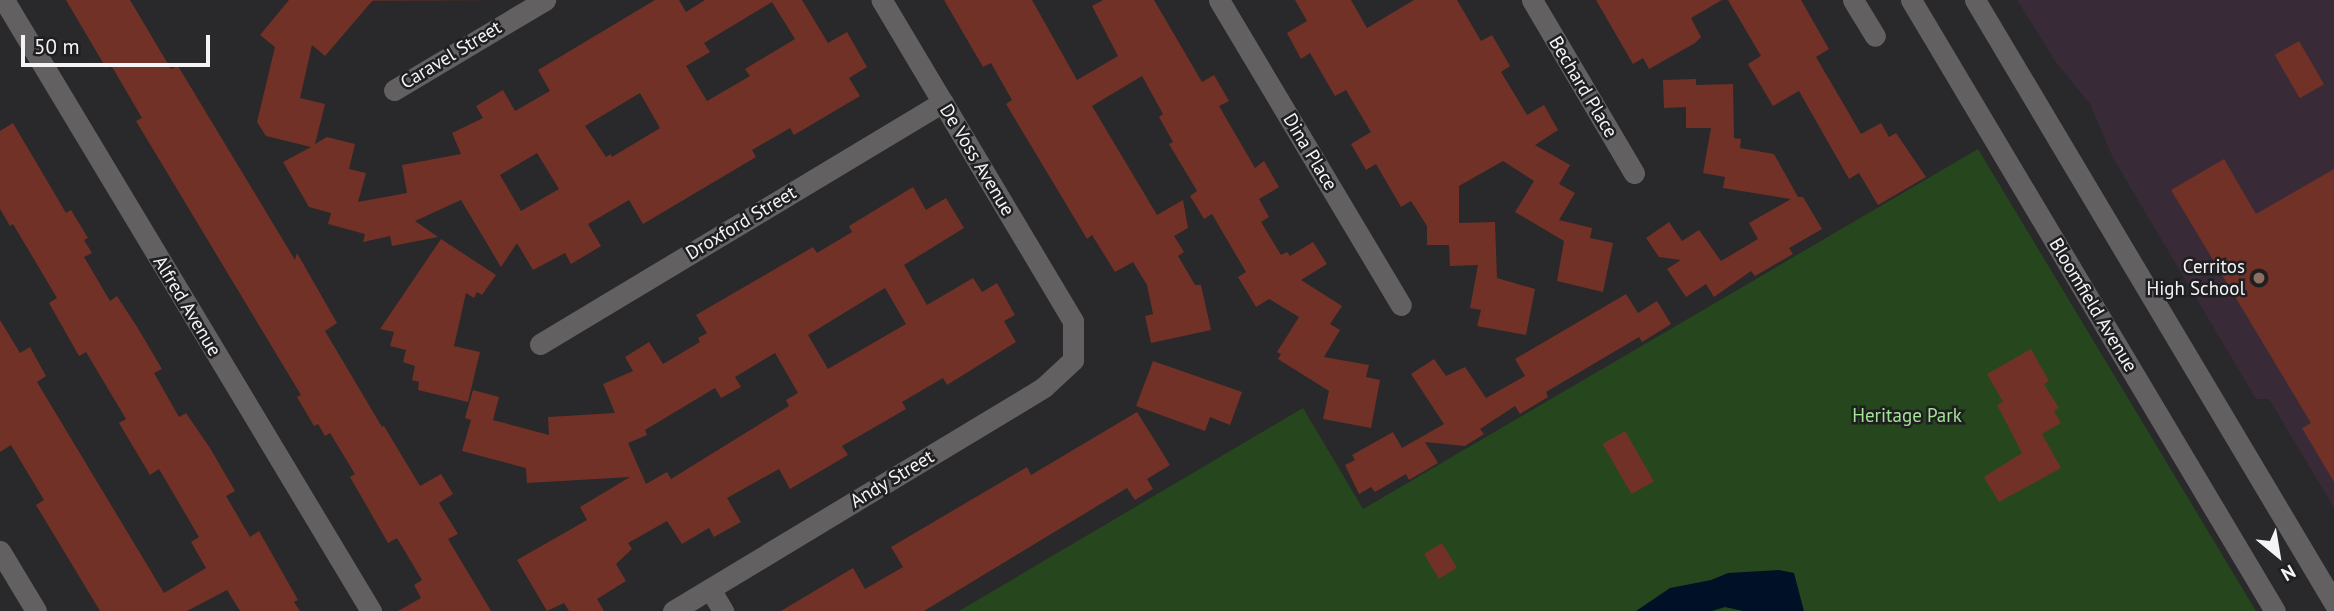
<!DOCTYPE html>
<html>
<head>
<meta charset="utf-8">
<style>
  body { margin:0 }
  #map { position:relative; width:2334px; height:611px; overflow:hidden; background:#29282a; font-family:"PT Sans",sans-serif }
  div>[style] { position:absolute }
  .education>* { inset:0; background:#392a37 }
  .green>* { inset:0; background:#26461d }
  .water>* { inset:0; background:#001127 }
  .building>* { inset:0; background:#713127; transform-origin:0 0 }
  .minor>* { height:21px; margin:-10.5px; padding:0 10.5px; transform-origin:10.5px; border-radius:10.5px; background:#626060 }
  .dots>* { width:19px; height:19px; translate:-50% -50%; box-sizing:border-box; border:4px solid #1f1e21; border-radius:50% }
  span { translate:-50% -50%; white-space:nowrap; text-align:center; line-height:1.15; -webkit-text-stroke:5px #1f1e21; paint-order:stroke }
  .street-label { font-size:19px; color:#f4f3f5 }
  .poi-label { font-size:19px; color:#f4f3f5 }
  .right { translate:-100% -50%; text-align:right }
  .park-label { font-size:19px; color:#a4e394 }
  .north { position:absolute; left:2243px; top:520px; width:70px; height:70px; -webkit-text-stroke:5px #1f1e21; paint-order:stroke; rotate:150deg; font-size:19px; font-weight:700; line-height:28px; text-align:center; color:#f4f3f5 }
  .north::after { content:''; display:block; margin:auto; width:24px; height:32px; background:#f4f3f5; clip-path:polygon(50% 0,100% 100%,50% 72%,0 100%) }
  .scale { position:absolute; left:21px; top:35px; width:189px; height:32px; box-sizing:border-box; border:4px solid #f4f3f5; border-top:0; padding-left:9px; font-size:21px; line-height:24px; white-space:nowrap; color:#f4f3f5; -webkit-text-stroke:5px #1f1e21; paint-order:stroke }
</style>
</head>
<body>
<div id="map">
  <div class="education">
    <div style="clip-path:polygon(2017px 0,2334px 0,2334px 508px,2269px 399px,2256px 399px,2113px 158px,2090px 104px,2055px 61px)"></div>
  </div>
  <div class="green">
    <div style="clip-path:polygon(1978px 149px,2256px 611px,959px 611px,1303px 408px,1363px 509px)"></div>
  </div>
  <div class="water">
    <div style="clip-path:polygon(1779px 570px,1794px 573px,1804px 611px,1743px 611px,1725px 607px,1712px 611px,1636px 611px,1670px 588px,1711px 580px,1728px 573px)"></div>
  </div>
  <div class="building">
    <div style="clip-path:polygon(66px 0,130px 0,171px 69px,178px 66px,295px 260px,297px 253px,337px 323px,325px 331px,382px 427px,384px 426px,420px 486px,441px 474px,453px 494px,439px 503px,458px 534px,448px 539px,491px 611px,398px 611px,421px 598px,414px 585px,422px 580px,397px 538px,388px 543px,350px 477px,355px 474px,330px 433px,325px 436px,318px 424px,314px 426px,297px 397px,301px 395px,136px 121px,142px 118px,111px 65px,106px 68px)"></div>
    <div style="clip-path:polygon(evenodd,289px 0,373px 0,325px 56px,312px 45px,300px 98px,325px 104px,315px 144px,327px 137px,355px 144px,349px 169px,366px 173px,358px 202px,407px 193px,402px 165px,461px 154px,452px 133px,483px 118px,476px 106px,503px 90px,515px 111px,550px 91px,538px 70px,655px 0,679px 0,686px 12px,705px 0,802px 0,828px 43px,847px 32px,867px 67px,849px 78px,860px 96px,794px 135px,790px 128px,752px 150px,756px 157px,643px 224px,629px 200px,588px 224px,601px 246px,571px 264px,565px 253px,533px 270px,517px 243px,501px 267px,461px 200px,415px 221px,438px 237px,392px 246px,390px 236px,363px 242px,365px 234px,328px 224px,331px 213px,309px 207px,283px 162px,311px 147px,266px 136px,257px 122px,275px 47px,260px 35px,289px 0,772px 2px,795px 39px,745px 69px,750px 76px,707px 101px,686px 66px,710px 52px,704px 43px,772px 2px,289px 0,640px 93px,660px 128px,612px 157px,611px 154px,606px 157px,585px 126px,640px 93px,289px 0,537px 153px,559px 189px,521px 211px,500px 175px,537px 153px)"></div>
    <div style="clip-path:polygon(944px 0,1032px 0,1077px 80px,1118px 56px,1092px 6px,1103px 0,1154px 0,1202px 82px,1214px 75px,1229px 101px,1219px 106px,1255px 168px,1264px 161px,1279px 187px,1259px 199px,1269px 217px,1261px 222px,1281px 255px,1287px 252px,1290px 256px,1313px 242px,1327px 264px,1301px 280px,1342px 306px,1330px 324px,1340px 330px,1324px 357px,1369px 365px,1366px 377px,1380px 380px,1371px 428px,1323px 419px,1329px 391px,1278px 359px,1281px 354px,1277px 352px,1299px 317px,1269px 299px,1256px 307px,1238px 277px,1246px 272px,1212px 214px,1204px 219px,1190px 196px,1197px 191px,1169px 144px,1173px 142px,1159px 117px,1163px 114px,1142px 76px,1092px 106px,1157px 215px,1183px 200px,1188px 228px,1174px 236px,1184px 252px,1178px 256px,1195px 285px,1201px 285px,1211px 330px,1151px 343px,1145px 316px,1153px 314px,1147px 285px,1133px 262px,1115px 272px,1092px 235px,1087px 239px,1006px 104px,1012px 100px,991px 63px,983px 67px)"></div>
    <div style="clip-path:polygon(1295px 0,1351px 0,1367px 28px,1414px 0,1457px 0,1481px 41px,1492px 35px,1510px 66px,1501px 72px,1527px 115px,1544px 105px,1558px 130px,1535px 145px,1570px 165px,1559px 184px,1575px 193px,1559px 220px,1592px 228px,1590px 238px,1613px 243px,1603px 292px,1557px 281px,1564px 241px,1515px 212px,1534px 181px,1503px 161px,1459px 186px,1459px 223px,1495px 222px,1497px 278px,1535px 289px,1526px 335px,1477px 326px,1481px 310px,1470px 308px,1478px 265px,1450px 266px,1449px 245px,1427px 245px,1427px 226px,1411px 201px,1401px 207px,1376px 164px,1366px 170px,1351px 144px,1371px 132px,1346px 90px,1335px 96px,1310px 53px,1301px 59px,1287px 33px,1307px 21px)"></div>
    <div style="clip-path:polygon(1596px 0,1722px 0,1691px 18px,1701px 37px,1695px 43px,1649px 69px,1643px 58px,1633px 64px)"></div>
    <div style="clip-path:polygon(1728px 0,1801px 0,1829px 49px,1816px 57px,1861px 134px,1881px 123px,1889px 137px,1896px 133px,1926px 177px,1878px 205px,1859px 173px,1849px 179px,1799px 91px,1773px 106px,1748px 64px,1761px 56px)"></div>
    <div style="left:2299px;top:41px;width:50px;height:28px;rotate:60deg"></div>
    <div style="clip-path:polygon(1696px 79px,1696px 85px,1733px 84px,1734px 138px,1741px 139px,1740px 148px,1774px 154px,1798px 197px,1803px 197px,1822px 229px,1789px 248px,1793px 254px,1755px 276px,1751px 271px,1714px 297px,1706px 284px,1686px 297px,1667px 269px,1681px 260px,1659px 257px,1646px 238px,1669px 222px,1682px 241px,1699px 230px,1721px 261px,1758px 239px,1749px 223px,1791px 199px,1723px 188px,1725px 177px,1703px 173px,1711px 128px,1686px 128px,1686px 107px,1664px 108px,1663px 80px)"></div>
    <div style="clip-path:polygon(13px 123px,66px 213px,71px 210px,88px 238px,84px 240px,92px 253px,84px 257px,110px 301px,117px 296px,139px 330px,162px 369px,154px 373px,179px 417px,186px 413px,210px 448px,235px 491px,226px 496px,250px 537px,259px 531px,298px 600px,294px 602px,300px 611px,240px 611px,227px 590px,187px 611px,100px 611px,36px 505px,44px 500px,11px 445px,0 452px,0 320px,20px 353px,30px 347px,46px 376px,37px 382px,164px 593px,206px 568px,191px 542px,199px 537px,159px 469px,150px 475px,119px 423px,126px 419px,86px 352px,79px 356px,49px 303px,57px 298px,13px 224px,10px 226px,0 209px,0 131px)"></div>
    <div style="clip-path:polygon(2224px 159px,2256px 214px,2334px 169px,2334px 482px,2302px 428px,2311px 423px,2171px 190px)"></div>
    <div style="clip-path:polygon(evenodd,913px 187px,926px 210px,946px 198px,964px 228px,904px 265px,927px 305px,973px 278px,982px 292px,997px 283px,1015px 315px,1004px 321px,1016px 342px,947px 385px,943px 378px,902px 402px,906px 409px,842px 446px,848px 455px,790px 489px,779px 469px,727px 498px,741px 522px,714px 537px,709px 528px,682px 544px,667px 521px,628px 543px,632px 549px,616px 564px,626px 581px,597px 599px,604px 611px,569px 611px,564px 603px,547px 611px,517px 560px,587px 520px,580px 507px,630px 477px,527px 483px,526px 468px,462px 451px,471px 420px,465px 418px,473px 390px,499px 397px,493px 420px,549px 435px,548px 417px,615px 413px,603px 384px,633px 371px,625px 357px,649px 342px,663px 364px,700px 342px,698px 338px,707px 333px,696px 315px,813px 247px,817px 253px,852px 232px,849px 226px,913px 187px,885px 288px,906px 324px,828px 369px,808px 335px,885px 288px,913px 187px,775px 353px,798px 393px,786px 400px,789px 406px,671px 479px,667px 472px,646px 484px,628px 443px,647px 435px,645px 430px,715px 388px,721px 398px,741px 387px,735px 377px,775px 353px)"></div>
    <div style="clip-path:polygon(441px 239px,496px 275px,482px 295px,477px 292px,474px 298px,466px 293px,454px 346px,480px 352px,468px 402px,418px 390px,419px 382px,412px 380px,415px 366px,403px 362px,406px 350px,390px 346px,394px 332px,380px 329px)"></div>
    <div style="clip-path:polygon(1626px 294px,1638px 313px,1657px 301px,1671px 324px,1642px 342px,1639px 337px,1546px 392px,1548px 397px,1520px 414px,1515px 406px,1480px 429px,1484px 434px,1465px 446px,1425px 442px,1438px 463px,1409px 480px,1406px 474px,1375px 492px,1371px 487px,1359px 494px,1345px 465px,1355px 460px,1352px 455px,1393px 432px,1402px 448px,1444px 424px,1411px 374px,1434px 359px,1446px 376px,1465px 367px,1486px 398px,1525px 376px,1515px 359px)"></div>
    <div style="clip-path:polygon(2031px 349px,2049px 381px,2044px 384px,2059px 408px,2054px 411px,2061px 423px,2042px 434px,2061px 468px,1999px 502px,1984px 477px,2022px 453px,1997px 405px,2003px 402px,1987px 374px)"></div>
    <div style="clip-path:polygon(1153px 361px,1242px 392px,1230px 425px,1210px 417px,1205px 431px,1136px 406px)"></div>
    <div style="clip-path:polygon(1137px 412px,1170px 465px,1147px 479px,1153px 489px,1135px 500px,1127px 488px,924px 611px,781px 611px,853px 568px,865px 589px,903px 567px,891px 547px,1027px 467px,1031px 475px)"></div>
    <div style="left:1625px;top:431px;width:58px;height:26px;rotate:60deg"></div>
    <div style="left:1442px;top:543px;width:29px;height:21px;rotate:59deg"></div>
  </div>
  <div class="minor">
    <div style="left:4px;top:0;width:713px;rotate:59.01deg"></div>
    <div style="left:1219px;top:0;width:355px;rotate:59.2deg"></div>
    <div style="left:1532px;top:0;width:201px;rotate:59.5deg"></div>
    <div style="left:1853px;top:0;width:42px;rotate:58.6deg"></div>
    <div style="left:1911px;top:0;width:711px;rotate:59.22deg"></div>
    <div style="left:1975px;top:0;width:702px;rotate:59.23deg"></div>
    <div style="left:394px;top:90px;width:176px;rotate:-30.8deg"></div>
    <div style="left:540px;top:344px;width:470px;rotate:-31deg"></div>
    <div style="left:0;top:551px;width:70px;rotate:59deg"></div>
    <div style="left:710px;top:589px;width:26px;rotate:59deg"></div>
    <div style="left:673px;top:611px;width:433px;rotate:-31.1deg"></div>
    <div style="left:1044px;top:387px;width:40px;rotate:-43deg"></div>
    <div style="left:1073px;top:360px;width:39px;rotate:-90deg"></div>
    <div style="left:1073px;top:321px;width:374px;rotate:-120.8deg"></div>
  </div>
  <div class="dots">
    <div style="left:2259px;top:278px;background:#8d6e63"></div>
  </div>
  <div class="street-label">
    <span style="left:451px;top:55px;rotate:-31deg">Caravel Street</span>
    <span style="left:1583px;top:87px;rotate:59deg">Bechard Place</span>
    <span style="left:1310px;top:152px;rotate:59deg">Dina Place</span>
    <span style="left:977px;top:160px;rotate:59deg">De Voss Avenue</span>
    <span style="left:741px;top:223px;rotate:-31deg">Droxford Street</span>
    <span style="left:2093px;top:305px;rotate:59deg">Bloomfield Avenue</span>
    <span style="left:187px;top:306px;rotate:59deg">Alfred Avenue</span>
    <span style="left:892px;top:479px;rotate:-31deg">Andy Street</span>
  </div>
  <div class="poi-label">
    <span class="right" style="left:2245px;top:278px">Cerritos<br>High School</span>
  </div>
  <div class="park-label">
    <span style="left:1907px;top:416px">Heritage Park</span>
  </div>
  <div class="north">N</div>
  <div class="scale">50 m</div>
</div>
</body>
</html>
